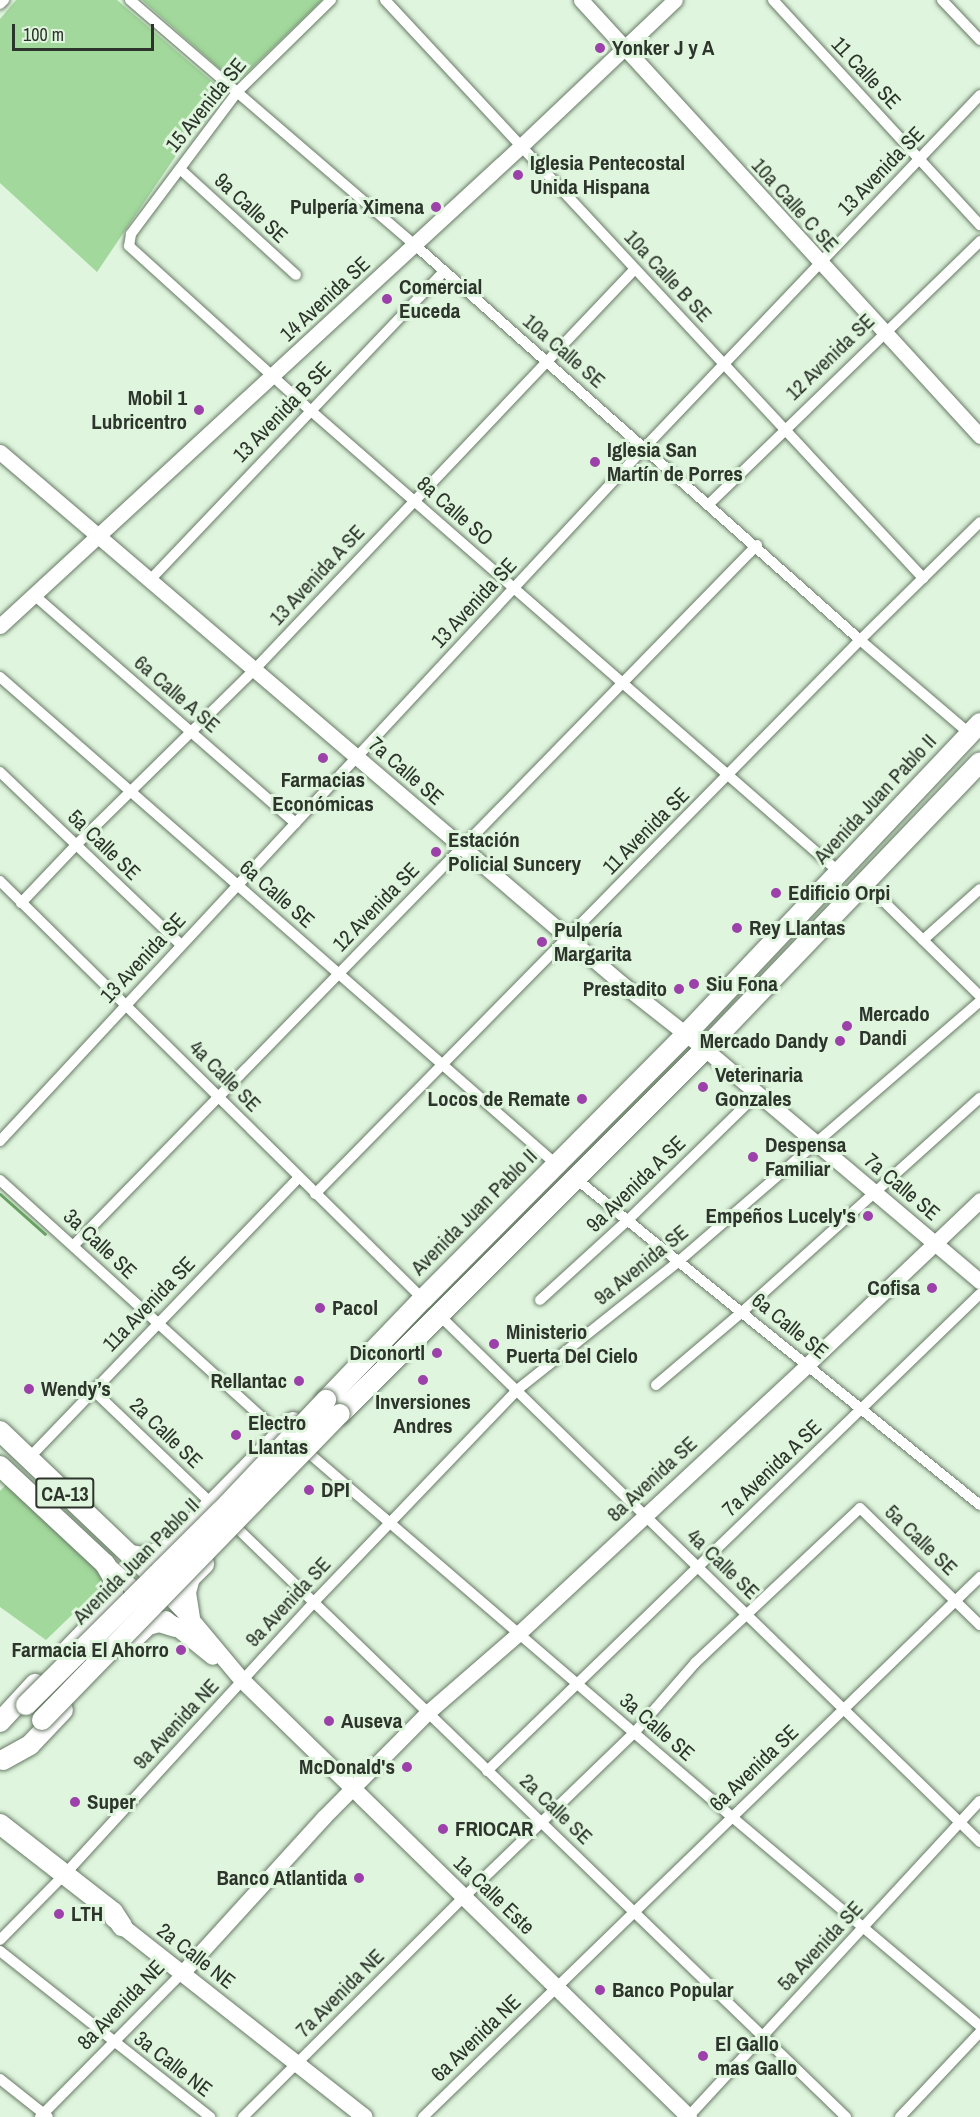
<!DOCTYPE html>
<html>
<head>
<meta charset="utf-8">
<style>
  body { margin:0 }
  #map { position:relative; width:980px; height:2117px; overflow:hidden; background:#dff5dd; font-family:"Archivo Narrow",sans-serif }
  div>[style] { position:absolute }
  .green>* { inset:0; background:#a2d89c }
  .stream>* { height:3px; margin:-1.5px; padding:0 1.5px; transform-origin:1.5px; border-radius:1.5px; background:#68a562 }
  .roads { filter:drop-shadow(0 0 2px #677a65) drop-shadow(0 0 2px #677a65) }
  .street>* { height:10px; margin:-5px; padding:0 5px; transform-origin:5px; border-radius:5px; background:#fff }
  .secondary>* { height:15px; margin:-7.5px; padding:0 7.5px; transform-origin:7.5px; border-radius:7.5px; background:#fff }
  .primary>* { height:16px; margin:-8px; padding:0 8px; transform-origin:8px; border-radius:8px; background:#fff }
  .highway>* { height:20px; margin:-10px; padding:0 10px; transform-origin:10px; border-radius:10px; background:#fff }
  .bridges { filter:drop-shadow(0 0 2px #677a65) drop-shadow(0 0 2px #677a65) }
  .highway-bridge>* { height:20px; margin:-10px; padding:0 10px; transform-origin:10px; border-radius:10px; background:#fff }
  .dots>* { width:16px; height:16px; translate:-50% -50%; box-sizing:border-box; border:3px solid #dff5dd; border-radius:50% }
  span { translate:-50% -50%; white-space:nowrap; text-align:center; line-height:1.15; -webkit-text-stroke:6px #dff5dd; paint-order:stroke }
  .shield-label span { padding:2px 4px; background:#dff5dd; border:2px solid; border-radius:4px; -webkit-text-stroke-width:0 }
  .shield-label { font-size:20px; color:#2c342b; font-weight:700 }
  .poi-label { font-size:21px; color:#2c342b; font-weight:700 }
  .left { translate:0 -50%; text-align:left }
  .right { translate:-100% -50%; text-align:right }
  .street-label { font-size:21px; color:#2c342b }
  .scale { position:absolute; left:12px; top:24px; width:142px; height:27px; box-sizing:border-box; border:3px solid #2c342b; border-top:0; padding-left:8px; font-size:18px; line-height:21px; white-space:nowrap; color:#2c342b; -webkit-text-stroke:4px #dff5dd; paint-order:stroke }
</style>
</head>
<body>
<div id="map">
  <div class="green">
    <div style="clip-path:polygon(16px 0,117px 0,221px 89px,97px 272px,0 183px,0 19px)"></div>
    <div style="clip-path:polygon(142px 0,322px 0,236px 83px)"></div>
    <div style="clip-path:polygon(9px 1482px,109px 1579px,46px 1640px,0 1607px,0 1491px)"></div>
  </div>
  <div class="stream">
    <div style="left:0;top:1194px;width:60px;rotate:41.6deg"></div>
  </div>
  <div class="roads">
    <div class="street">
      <div style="left:130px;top:0;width:376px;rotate:40.7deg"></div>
      <div style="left:415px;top:245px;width:595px;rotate:41.59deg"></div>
      <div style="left:860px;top:640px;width:145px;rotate:40.5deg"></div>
      <div style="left:331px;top:0;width:130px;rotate:135.6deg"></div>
      <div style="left:238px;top:91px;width:179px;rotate:126.8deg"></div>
      <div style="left:131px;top:234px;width:12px;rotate:99deg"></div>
      <div style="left:129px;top:246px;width:244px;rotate:42.2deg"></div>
      <div style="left:310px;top:410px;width:702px;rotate:41.13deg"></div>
      <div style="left:385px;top:0;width:790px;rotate:47.05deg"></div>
      <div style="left:773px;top:0;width:306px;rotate:47.4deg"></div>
      <div style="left:942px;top:0;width:55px;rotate:46.5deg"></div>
      <div style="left:0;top:4px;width:6px;rotate:-45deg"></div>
      <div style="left:180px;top:169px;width:157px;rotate:42.4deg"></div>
      <div style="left:709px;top:504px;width:378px;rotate:-44.1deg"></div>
      <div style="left:150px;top:580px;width:425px;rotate:-46.4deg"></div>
      <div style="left:34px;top:595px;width:347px;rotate:41.1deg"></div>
      <div style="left:0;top:677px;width:739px;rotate:41.22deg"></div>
      <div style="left:0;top:772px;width:250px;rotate:43.7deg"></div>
      <div style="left:0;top:881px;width:595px;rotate:44.66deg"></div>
      <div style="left:864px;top:882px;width:163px;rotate:44.5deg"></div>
      <div style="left:21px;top:903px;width:80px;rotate:-46.5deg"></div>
      <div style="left:76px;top:845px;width:250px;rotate:-44.5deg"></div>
      <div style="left:254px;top:670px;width:553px;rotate:-46.47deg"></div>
      <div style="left:923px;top:940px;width:76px;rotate:-41.8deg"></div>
      <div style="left:0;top:1141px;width:947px;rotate:-47.1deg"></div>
      <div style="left:645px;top:447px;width:486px;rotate:-46.4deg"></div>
      <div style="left:575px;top:1178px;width:521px;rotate:38.92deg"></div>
      <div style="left:0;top:1180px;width:378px;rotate:42.2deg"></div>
      <div style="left:315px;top:1194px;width:777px;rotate:-45.47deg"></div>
      <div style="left:860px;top:640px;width:168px;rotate:-44.5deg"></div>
      <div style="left:74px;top:1245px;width:978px;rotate:-45.7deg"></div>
      <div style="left:540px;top:1300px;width:119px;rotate:-42.3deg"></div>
      <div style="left:628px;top:1220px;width:182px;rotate:-44.3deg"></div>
      <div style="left:438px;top:1314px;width:757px;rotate:44.25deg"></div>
      <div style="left:656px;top:1385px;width:113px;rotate:-40.3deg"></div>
      <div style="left:742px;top:1312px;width:320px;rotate:-42deg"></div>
      <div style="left:93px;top:1390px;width:165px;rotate:43.8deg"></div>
      <div style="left:311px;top:1455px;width:555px;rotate:40.69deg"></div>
      <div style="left:732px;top:1817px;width:324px;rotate:40.1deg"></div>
      <div style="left:28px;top:1459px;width:390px;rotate:-46.1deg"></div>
      <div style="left:238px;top:1529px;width:846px;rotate:44.04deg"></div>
      <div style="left:487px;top:1771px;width:686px;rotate:-44.06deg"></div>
      <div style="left:65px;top:1874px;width:369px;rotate:-47.5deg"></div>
      <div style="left:314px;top:1602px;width:294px;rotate:-46.2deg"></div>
      <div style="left:517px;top:1390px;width:207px;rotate:-38.5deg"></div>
      <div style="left:679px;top:1261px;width:398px;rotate:-40.8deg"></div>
      <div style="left:0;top:1940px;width:83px;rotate:-45.5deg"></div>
      <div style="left:0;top:1951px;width:268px;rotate:38.3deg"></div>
      <div style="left:0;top:2079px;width:61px;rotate:38.4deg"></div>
      <div style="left:40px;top:2117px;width:202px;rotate:-45.4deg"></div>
      <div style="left:243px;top:2117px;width:312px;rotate:-44.9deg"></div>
      <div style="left:464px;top:1897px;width:236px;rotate:-44deg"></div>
      <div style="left:634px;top:1733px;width:93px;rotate:-48.9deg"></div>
      <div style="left:695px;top:1663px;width:226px;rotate:-43.2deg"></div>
      <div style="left:860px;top:1508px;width:168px;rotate:44.3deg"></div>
      <div style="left:423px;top:2117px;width:776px;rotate:-44.11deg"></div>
      <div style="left:688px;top:2117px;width:430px;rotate:-47.3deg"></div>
      <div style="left:900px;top:2117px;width:117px;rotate:-46.7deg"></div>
    </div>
    <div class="secondary">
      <div style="left:581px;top:0;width:591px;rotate:47.54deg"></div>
      <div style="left:0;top:452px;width:817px;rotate:40.53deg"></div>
      <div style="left:621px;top:983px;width:107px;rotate:38.2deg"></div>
      <div style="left:705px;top:1049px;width:360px;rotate:40.2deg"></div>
      <div style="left:0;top:626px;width:708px;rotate:-42.65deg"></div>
      <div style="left:521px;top:146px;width:212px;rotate:-43.5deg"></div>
      <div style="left:182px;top:1973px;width:210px;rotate:-47.7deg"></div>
      <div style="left:323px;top:1818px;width:148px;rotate:-45.3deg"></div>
      <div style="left:427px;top:1713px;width:121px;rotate:-41deg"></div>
      <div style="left:518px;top:1634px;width:395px;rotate:-42.9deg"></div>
      <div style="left:807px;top:1365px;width:239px;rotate:-43.6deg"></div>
    </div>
    <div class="primary">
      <div style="left:130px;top:1555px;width:87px;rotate:46.4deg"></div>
      <div style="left:190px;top:1618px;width:81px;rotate:50deg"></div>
      <div style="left:242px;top:1680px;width:625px;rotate:44.35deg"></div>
      <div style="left:106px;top:1564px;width:55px;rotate:42.1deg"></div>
      <div style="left:166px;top:1619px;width:60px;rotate:39deg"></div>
      <div style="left:113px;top:1919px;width:320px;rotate:38.2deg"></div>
    </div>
    <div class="highway">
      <div style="left:326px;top:1400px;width:140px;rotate:-46.2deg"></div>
      <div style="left:423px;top:1299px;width:373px;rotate:-45.2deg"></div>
      <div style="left:686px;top:1034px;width:428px;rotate:-46.6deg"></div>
      <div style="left:340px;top:1414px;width:516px;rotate:-45deg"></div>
      <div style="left:705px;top:1049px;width:397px;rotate:-46.2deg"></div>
      <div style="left:0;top:1431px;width:180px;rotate:43.6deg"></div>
      <div style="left:130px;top:1555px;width:12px;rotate:9deg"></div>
      <div style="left:142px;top:1557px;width:25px;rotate:-14deg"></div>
      <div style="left:166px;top:1551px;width:181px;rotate:-45.4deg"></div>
      <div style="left:0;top:1466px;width:144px;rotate:43deg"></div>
      <div style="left:105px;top:1564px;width:16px;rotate:60deg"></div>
      <div style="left:113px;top:1578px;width:15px;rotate:90deg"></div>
      <div style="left:113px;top:1593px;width:19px;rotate:111deg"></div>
      <div style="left:106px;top:1611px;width:54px;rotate:134.3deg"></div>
      <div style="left:190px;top:1618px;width:26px;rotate:-99deg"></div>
      <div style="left:186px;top:1592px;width:15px;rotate:-74deg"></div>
      <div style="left:190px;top:1578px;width:20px;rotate:-45deg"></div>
      <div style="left:128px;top:1644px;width:28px;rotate:-44deg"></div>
      <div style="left:148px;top:1625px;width:11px;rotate:-15deg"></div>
      <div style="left:159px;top:1622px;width:17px;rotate:17deg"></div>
      <div style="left:0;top:1722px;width:52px;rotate:-47.4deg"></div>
      <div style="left:3px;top:1760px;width:31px;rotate:-29deg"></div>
      <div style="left:30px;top:1745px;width:48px;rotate:-46.7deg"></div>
      <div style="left:0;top:1824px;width:143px;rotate:37.9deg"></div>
      <div style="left:113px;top:1912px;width:17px;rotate:57deg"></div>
    </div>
  </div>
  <div class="bridges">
    <div class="highway-bridge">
      <div style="left:26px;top:1705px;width:275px;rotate:-44.9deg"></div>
      <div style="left:221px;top:1511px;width:153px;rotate:-46.6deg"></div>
      <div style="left:42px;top:1720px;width:427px;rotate:-45.8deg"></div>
    </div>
  </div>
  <div class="dots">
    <div style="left:600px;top:48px;background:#9c40aa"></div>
    <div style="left:518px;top:175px;background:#9c40aa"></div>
    <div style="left:436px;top:207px;background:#9c40aa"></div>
    <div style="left:387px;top:299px;background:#9c40aa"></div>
    <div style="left:199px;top:410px;background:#9c40aa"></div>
    <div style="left:595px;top:462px;background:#9c40aa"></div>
    <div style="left:323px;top:758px;background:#9c40aa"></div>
    <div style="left:436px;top:852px;background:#9c40aa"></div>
    <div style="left:776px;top:893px;background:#9c40aa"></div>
    <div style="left:737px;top:928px;background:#9c40aa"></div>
    <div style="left:542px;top:942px;background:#9c40aa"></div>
    <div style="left:694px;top:984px;background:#9c40aa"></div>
    <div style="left:679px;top:989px;background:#9c40aa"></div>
    <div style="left:847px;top:1026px;background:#9c40aa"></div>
    <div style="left:840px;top:1041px;background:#9c40aa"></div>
    <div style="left:703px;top:1087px;background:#9c40aa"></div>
    <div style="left:582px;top:1099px;background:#9c40aa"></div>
    <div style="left:753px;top:1157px;background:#9c40aa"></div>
    <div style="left:868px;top:1216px;background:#9c40aa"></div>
    <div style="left:932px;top:1288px;background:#9c40aa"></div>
    <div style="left:320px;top:1308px;background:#9c40aa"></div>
    <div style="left:494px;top:1344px;background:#9c40aa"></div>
    <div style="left:437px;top:1353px;background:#9c40aa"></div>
    <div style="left:423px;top:1380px;background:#9c40aa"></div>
    <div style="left:299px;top:1381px;background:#9c40aa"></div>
    <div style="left:29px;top:1389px;background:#9c40aa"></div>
    <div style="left:236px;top:1435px;background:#9c40aa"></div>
    <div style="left:309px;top:1490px;background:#9c40aa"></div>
    <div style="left:181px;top:1650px;background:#9c40aa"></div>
    <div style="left:329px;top:1721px;background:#9c40aa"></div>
    <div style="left:407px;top:1767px;background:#9c40aa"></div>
    <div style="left:75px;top:1802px;background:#9c40aa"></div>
    <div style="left:443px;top:1829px;background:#9c40aa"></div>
    <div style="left:359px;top:1878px;background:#9c40aa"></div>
    <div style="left:59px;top:1914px;background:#9c40aa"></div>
    <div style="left:600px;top:1990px;background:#9c40aa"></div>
    <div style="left:703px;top:2056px;background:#9c40aa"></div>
  </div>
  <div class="shield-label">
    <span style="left:65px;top:1493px">CA-13</span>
  </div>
  <div class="poi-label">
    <span class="left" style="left:612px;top:48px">Yonker J y A</span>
    <span class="left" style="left:530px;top:175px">Iglesia Pentecostal<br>Unida Hispana</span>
    <span class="right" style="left:424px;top:207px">Pulpería Ximena</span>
    <span class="left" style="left:399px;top:299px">Comercial<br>Euceda</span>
    <span class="right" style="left:187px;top:410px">Mobil 1<br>Lubricentro</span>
    <span class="left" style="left:607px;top:462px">Iglesia San<br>Martín de Porres</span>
    <span style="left:323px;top:792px">Farmacias<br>Económicas</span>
    <span class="left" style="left:448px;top:852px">Estación<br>Policial Suncery</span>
    <span class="left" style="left:788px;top:893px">Edificio Orpi</span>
    <span class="left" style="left:749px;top:928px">Rey Llantas</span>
    <span class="left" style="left:554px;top:942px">Pulpería<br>Margarita</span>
    <span class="left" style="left:706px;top:984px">Siu Fona</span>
    <span class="right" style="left:667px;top:989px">Prestadito</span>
    <span class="left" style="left:859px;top:1026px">Mercado<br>Dandi</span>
    <span class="right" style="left:828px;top:1041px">Mercado Dandy</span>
    <span class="left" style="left:715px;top:1087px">Veterinaria<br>Gonzales</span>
    <span class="right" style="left:570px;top:1099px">Locos de Remate</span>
    <span class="left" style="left:765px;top:1157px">Despensa<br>Familiar</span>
    <span class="right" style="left:856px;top:1216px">Empeños Lucely's</span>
    <span class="right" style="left:920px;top:1288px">Cofisa</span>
    <span class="left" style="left:332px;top:1308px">Pacol</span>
    <span class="left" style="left:506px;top:1344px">Ministerio<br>Puerta Del Cielo</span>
    <span class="right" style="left:425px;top:1353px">Diconortl</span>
    <span class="right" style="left:287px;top:1381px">Rellantac</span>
    <span class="left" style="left:41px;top:1389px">Wendy’s</span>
    <span style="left:423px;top:1414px">Inversiones<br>Andres</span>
    <span class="left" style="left:248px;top:1435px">Electro<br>Llantas</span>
    <span class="left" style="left:321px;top:1490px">DPI</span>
    <span class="right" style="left:169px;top:1650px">Farmacia El Ahorro</span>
    <span class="left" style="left:341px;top:1721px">Auseva</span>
    <span class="right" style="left:395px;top:1767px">McDonald's</span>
    <span class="left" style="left:87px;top:1802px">Super</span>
    <span class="left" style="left:455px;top:1829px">FRIOCAR</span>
    <span class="right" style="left:347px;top:1878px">Banco Atlantida</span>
    <span class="left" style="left:71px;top:1914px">LTH</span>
    <span class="left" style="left:612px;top:1990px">Banco Popular</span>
    <span class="left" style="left:715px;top:2056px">El Gallo<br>mas Gallo</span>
  </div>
  <div class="street-label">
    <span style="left:866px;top:73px;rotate:47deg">11 Calle SE</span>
    <span style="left:206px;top:105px;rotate:-51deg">15 Avenida SE</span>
    <span style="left:881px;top:171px;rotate:-46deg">13 Avenida SE</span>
    <span style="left:795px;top:205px;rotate:48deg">10a Calle C SE</span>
    <span style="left:251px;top:208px;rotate:43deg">9a Calle SE</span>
    <span style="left:668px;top:276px;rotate:47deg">10a Calle B SE</span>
    <span style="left:325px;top:299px;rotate:-43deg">14 Avenida SE</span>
    <span style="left:564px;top:351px;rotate:41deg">10a Calle SE</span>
    <span style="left:830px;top:357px;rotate:-44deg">12 Avenida SE</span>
    <span style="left:282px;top:412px;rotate:-46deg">13 Avenida B SE</span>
    <span style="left:455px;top:511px;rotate:41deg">8a Calle SO</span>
    <span style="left:317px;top:575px;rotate:-47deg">13 Avenida A SE</span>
    <span style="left:474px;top:603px;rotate:-47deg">13 Avenida SE</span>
    <span style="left:177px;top:694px;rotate:41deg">6a Calle A SE</span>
    <span style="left:406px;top:771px;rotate:41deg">7a Calle SE</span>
    <span style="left:875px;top:799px;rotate:-47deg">Avenida Juan Pablo II</span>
    <span style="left:646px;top:831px;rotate:-45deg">11 Avenida SE</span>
    <span style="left:104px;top:845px;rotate:44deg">5a Calle SE</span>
    <span style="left:277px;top:894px;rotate:41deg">6a Calle SE</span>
    <span style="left:376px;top:907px;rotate:-46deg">12 Avenida SE</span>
    <span style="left:143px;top:958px;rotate:-47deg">13 Avenida SE</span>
    <span style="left:225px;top:1076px;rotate:45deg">4a Calle SE</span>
    <span style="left:636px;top:1184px;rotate:-44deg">9a Avenida A SE</span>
    <span style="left:902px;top:1187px;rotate:40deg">7a Calle SE</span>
    <span style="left:474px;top:1212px;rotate:-45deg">Avenida Juan Pablo II</span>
    <span style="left:100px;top:1244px;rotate:43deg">3a Calle SE</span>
    <span style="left:641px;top:1265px;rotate:-39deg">9a Avenida SE</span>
    <span style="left:149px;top:1304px;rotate:-46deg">11a Avenida SE</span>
    <span style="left:790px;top:1326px;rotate:39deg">6a Calle SE</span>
    <span style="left:166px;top:1433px;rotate:44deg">2a Calle SE</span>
    <span style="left:772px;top:1468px;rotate:-44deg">7a Avenida A SE</span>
    <span style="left:652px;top:1479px;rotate:-43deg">8a Avenida SE</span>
    <span style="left:921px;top:1540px;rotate:44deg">5a Calle SE</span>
    <span style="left:136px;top:1561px;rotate:-45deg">Avenida Juan Pablo II</span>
    <span style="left:723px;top:1564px;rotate:44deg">4a Calle SE</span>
    <span style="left:288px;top:1602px;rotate:-47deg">9a Avenida SE</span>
    <span style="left:176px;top:1724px;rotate:-47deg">9a Avenida NE</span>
    <span style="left:657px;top:1727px;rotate:41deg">3a Calle SE</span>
    <span style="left:754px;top:1768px;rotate:-44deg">6a Avenida SE</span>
    <span style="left:556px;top:1809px;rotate:44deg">2a Calle SE</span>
    <span style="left:494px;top:1895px;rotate:44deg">1a Calle Este</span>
    <span style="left:820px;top:1946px;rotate:-47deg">5a Avenida SE</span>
    <span style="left:196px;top:1956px;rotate:38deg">2a Calle NE</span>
    <span style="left:340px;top:1993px;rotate:-45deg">7a Avenida NE</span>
    <span style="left:121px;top:2005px;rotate:-46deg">8a Avenida NE</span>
    <span style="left:476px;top:2038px;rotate:-44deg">6a Avenida NE</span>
    <span style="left:173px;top:2064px;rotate:38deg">3a Calle NE</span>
  </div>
  <div class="scale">100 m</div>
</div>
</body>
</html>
